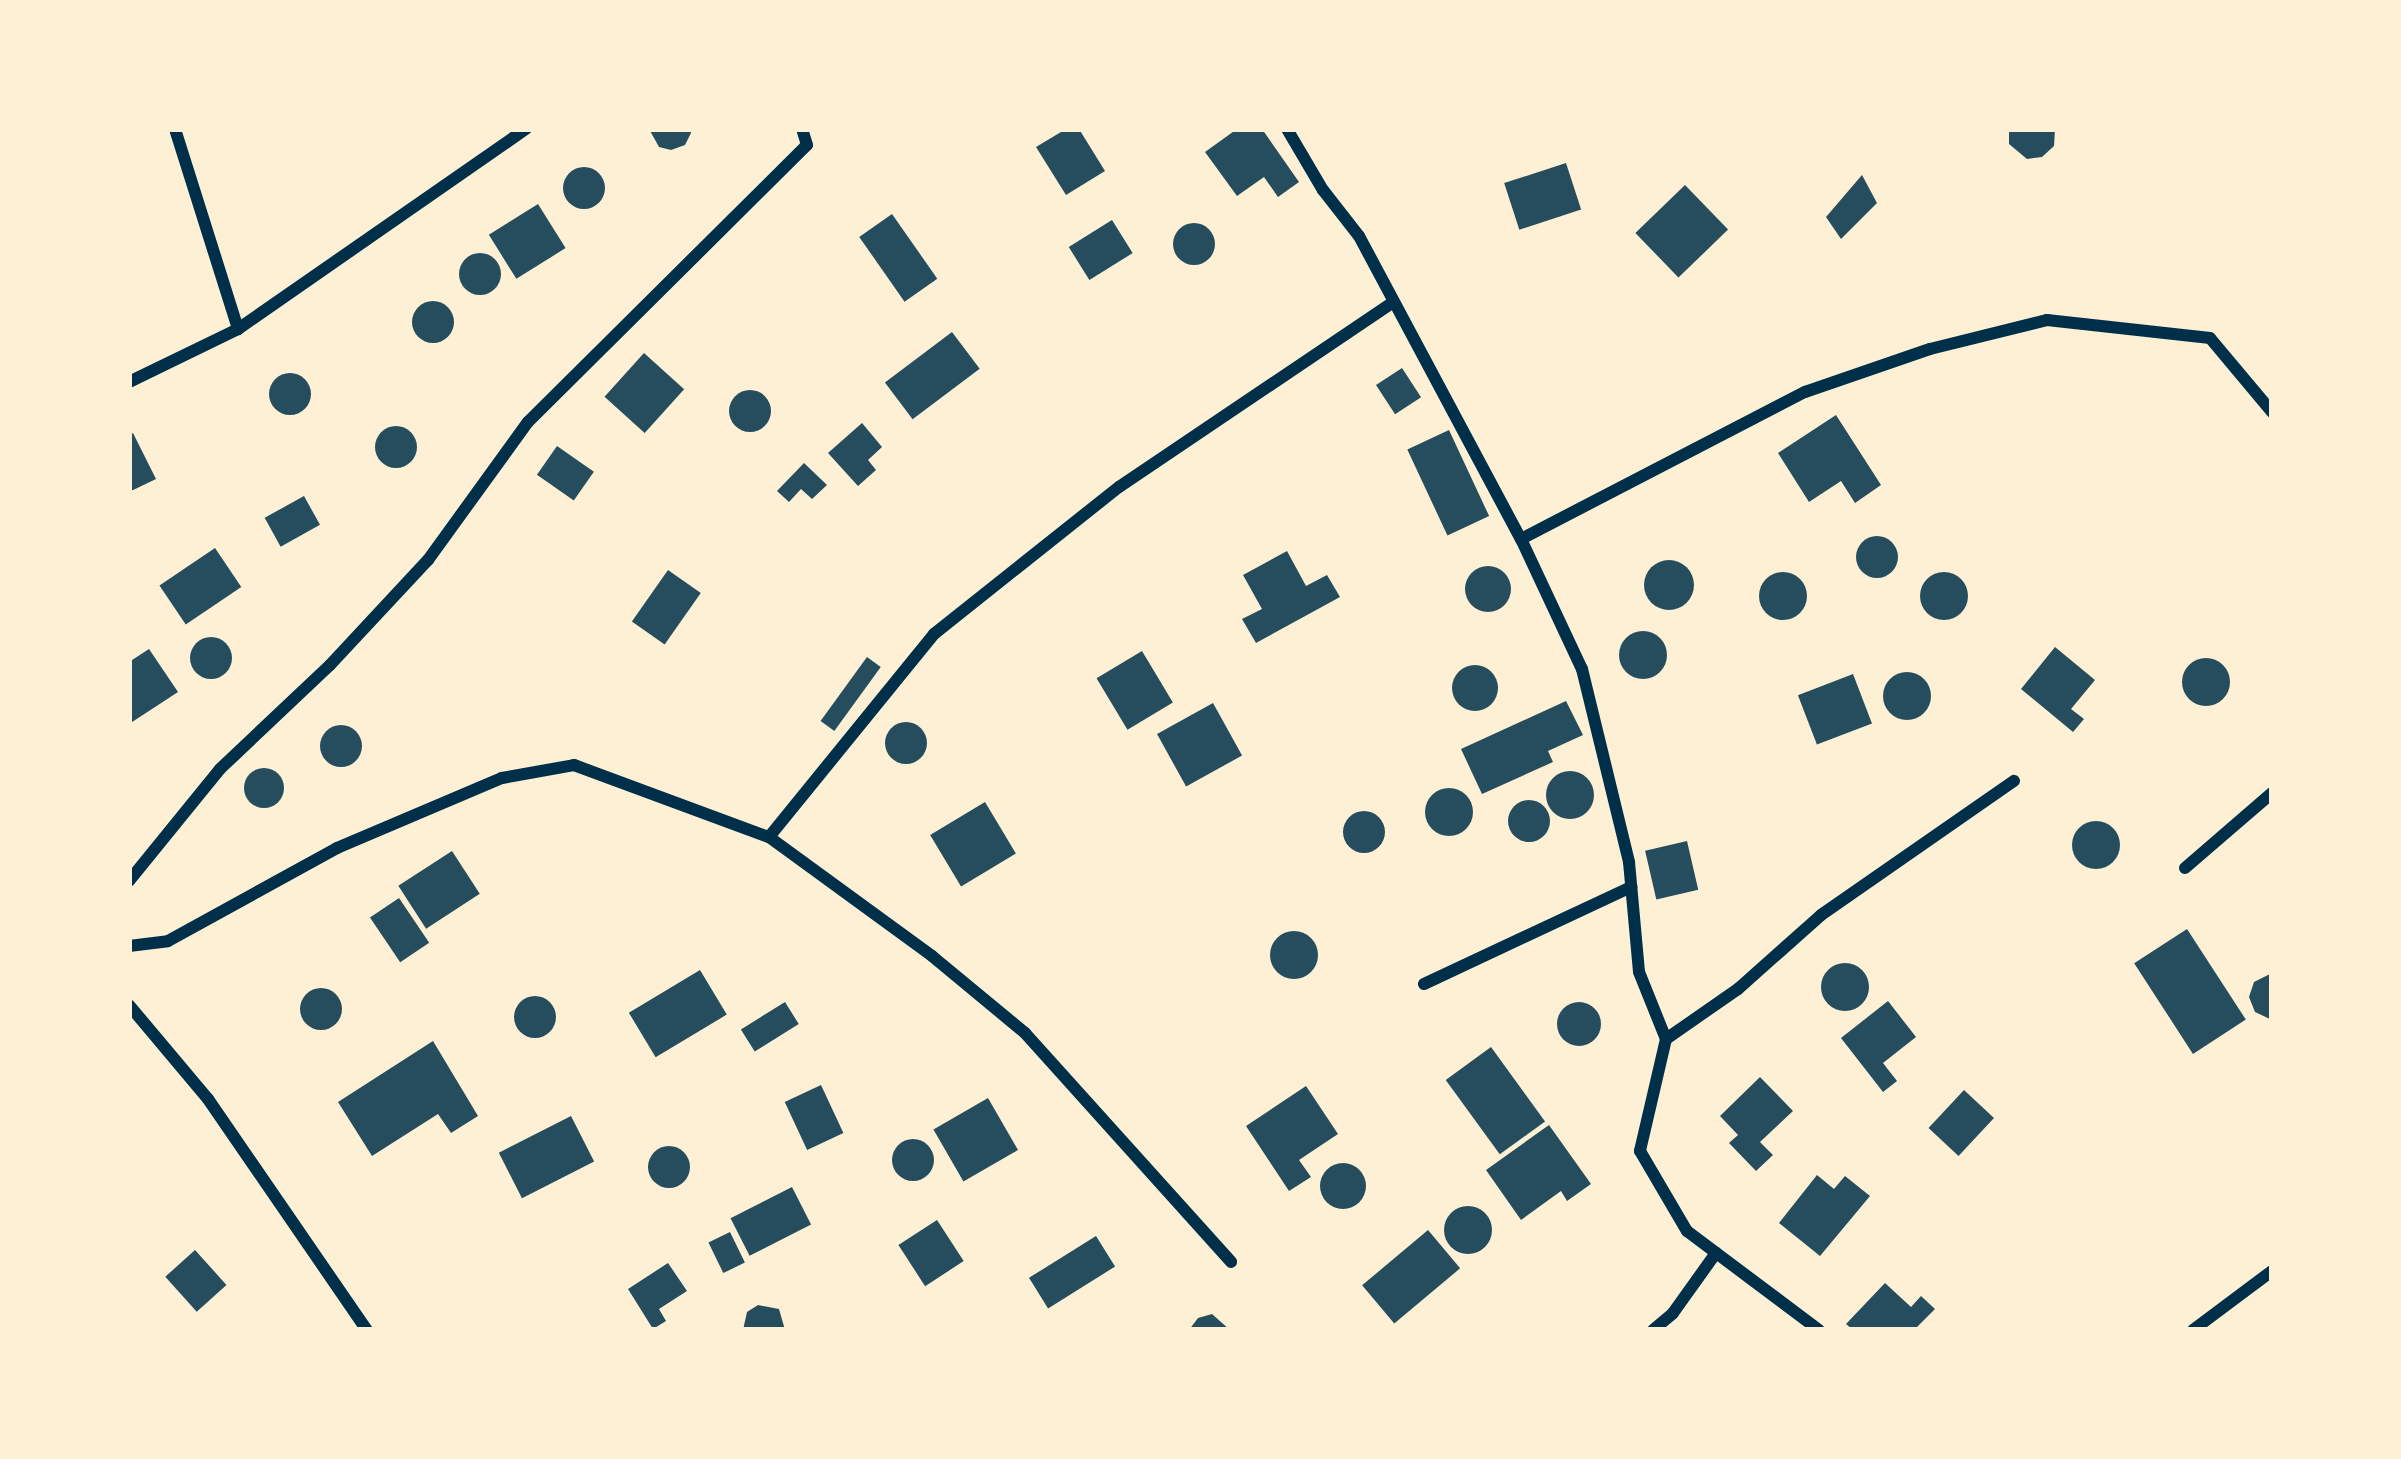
<!DOCTYPE html>
<html>
<head>
<meta charset="utf-8">
<style>
  body { margin:0 }
  #map { position:relative; width:2401px; height:1459px; overflow:hidden; background:#fdf0d5; font-family:Georgia,serif }
  div>[style] { position:absolute }
  .building>* { inset:0; background:#264d5e; transform-origin:0 0 }
  .round { border-radius:50% }
  .minor>* { height:12px; margin:-6px; padding:0 6px; transform-origin:6px; border-radius:6px; background:#003049 }
  span { translate:-50% -50%; white-space:nowrap; text-align:center; line-height:1.15; -webkit-text-stroke:12px #fdf0d5; paint-order:stroke }
  .frame { position:absolute; inset:0; border:132px solid #fdf0d5; pointer-events:none }
</style>
</head>
<body>
<div id="map">
  <div class="building">
    <div style="clip-path:polygon(649px 129px,691px 129px,691px 133px,685px 145px,671px 150px,659px 147px)"></div>
    <div style="clip-path:polygon(1066px 129px,1079px 129px,1105px 171px,1066px 195px,1036px 147px)"></div>
    <div style="clip-path:polygon(1237px 129px,1262px 129px,1299px 182px,1278px 197px,1264px 177px,1237px 196px,1205px 152px)"></div>
    <div style="clip-path:polygon(2009px 129px,2055px 129px,2054px 146px,2042px 157px,2027px 159px,2009px 144px)"></div>
    <div style="left:1566px;top:163px;width:49px;height:65px;rotate:72deg"></div>
    <div class="round" style="left:563px;top:167px;width:42px;height:42px"></div>
    <div style="clip-path:polygon(1862px 175px,1877px 203px,1841px 239px,1826px 217px)"></div>
    <div style="left:1685px;top:185px;width:62px;height:69px;rotate:46deg"></div>
    <div style="left:538px;top:204px;width:52px;height:58px;rotate:58deg"></div>
    <div style="left:892px;top:214px;width:79px;height:40px;rotate:55deg"></div>
    <div style="left:1112px;top:220px;width:39px;height:51px;rotate:58deg"></div>
    <div class="round" style="left:1173px;top:223px;width:42px;height:42px"></div>
    <div class="round" style="left:459px;top:253px;width:42px;height:42px"></div>
    <div class="round" style="left:412px;top:301px;width:42px;height:42px"></div>
    <div style="left:952px;top:332px;width:46px;height:84px;rotate:53deg"></div>
    <div style="left:644px;top:353px;width:54px;height:59px;rotate:42deg"></div>
    <div style="left:1402px;top:368px;width:35px;height:31px;rotate:57deg"></div>
    <div class="round" style="left:269px;top:373px;width:42px;height:42px"></div>
    <div class="round" style="left:729px;top:390px;width:42px;height:42px"></div>
    <div style="clip-path:polygon(1836px 415px,1881px 485px,1855px 503px,1841px 481px,1809px 502px,1778px 453px)"></div>
    <div style="clip-path:polygon(862px 423px,882px 447px,868px 460px,876px 470px,858px 486px,828px 453px)"></div>
    <div class="round" style="left:375px;top:426px;width:42px;height:42px"></div>
    <div style="left:1449px;top:430px;width:95px;height:46px;rotate:65deg"></div>
    <div style="clip-path:polygon(133px 433px,156px 479px,129px 492px,129px 435px)"></div>
    <div style="left:557px;top:446px;width:45px;height:35px;rotate:35deg"></div>
    <div style="clip-path:polygon(804px 463px,827px 485px,812px 499px,801px 489px,789px 502px,777px 491px)"></div>
    <div style="left:304px;top:496px;width:33px;height:45px;rotate:61deg"></div>
    <div class="round" style="left:1856px;top:536px;width:42px;height:42px"></div>
    <div style="left:215px;top:548px;width:47px;height:67px;rotate:56deg"></div>
    <div style="clip-path:polygon(1287px 551px,1306px 586px,1327px 575px,1340px 597px,1256px 643px,1242px 619px,1262px 609px,1243px 575px)"></div>
    <div class="round" style="left:1644px;top:560px;width:50px;height:50px"></div>
    <div class="round" style="left:1465px;top:566px;width:46px;height:46px"></div>
    <div style="left:668px;top:570px;width:40px;height:63px;rotate:35deg"></div>
    <div class="round" style="left:1759px;top:572px;width:48px;height:48px"></div>
    <div class="round" style="left:1920px;top:572px;width:48px;height:48px"></div>
    <div class="round" style="left:1619px;top:631px;width:48px;height:48px"></div>
    <div class="round" style="left:190px;top:637px;width:42px;height:42px"></div>
    <div style="clip-path:polygon(2055px 647px,2095px 680px,2071px 709px,2084px 719px,2073px 732px,2021px 689px)"></div>
    <div style="clip-path:polygon(149px 649px,178px 692px,129px 724px,129px 662px)"></div>
    <div style="left:1142px;top:651px;width:60px;height:53px;rotate:59deg"></div>
    <div style="left:867px;top:657px;width:17px;height:79px;rotate:36deg"></div>
    <div class="round" style="left:2182px;top:658px;width:48px;height:48px"></div>
    <div class="round" style="left:1452px;top:665px;width:46px;height:46px"></div>
    <div class="round" style="left:1883px;top:672px;width:48px;height:48px"></div>
    <div style="left:1853px;top:674px;width:53px;height:59px;rotate:69deg"></div>
    <div style="clip-path:polygon(1566px 701px,1583px 735px,1548px 751px,1553px 762px,1482px 794px,1461px 749px)"></div>
    <div style="left:1213px;top:703px;width:60px;height:64px;rotate:61deg"></div>
    <div class="round" style="left:885px;top:722px;width:42px;height:42px"></div>
    <div class="round" style="left:320px;top:725px;width:42px;height:42px"></div>
    <div class="round" style="left:244px;top:768px;width:40px;height:40px"></div>
    <div class="round" style="left:1546px;top:771px;width:48px;height:48px"></div>
    <div class="round" style="left:1425px;top:788px;width:48px;height:48px"></div>
    <div class="round" style="left:1508px;top:800px;width:42px;height:42px"></div>
    <div style="left:985px;top:802px;width:60px;height:64px;rotate:59deg"></div>
    <div class="round" style="left:1343px;top:811px;width:42px;height:42px"></div>
    <div class="round" style="left:2072px;top:821px;width:48px;height:48px"></div>
    <div style="left:1687px;top:841px;width:50px;height:43px;rotate:77deg"></div>
    <div style="left:452px;top:851px;width:51px;height:64px;rotate:57deg"></div>
    <div style="left:399px;top:898px;width:54px;height:35px;rotate:56deg"></div>
    <div style="left:2187px;top:929px;width:108px;height:63px;rotate:57deg"></div>
    <div class="round" style="left:1270px;top:931px;width:48px;height:48px"></div>
    <div class="round" style="left:1821px;top:963px;width:48px;height:48px"></div>
    <div style="left:700px;top:970px;width:52px;height:83px;rotate:59deg"></div>
    <div style="clip-path:polygon(2272px 973px,2272px 1020px,2255px 1012px,2249px 997px,2254px 982px)"></div>
    <div class="round" style="left:300px;top:988px;width:42px;height:42px"></div>
    <div class="round" style="left:514px;top:996px;width:42px;height:42px"></div>
    <div style="clip-path:polygon(1888px 1001px,1916px 1037px,1883px 1063px,1897px 1081px,1883px 1092px,1841px 1038px)"></div>
    <div style="left:785px;top:1002px;width:26px;height:52px;rotate:58deg"></div>
    <div class="round" style="left:1557px;top:1002px;width:44px;height:44px"></div>
    <div style="clip-path:polygon(433px 1041px,478px 1116px,451px 1133px,438px 1114px,372px 1156px,338px 1102px)"></div>
    <div style="left:1491px;top:1047px;width:92px;height:56px;rotate:54deg"></div>
    <div style="clip-path:polygon(1760px 1077px,1793px 1111px,1760px 1142px,1773px 1155px,1756px 1171px,1729px 1143px,1738px 1135px,1720px 1116px)"></div>
    <div style="left:821px;top:1085px;width:53px;height:40px;rotate:65deg"></div>
    <div style="clip-path:polygon(1306px 1086px,1338px 1134px,1299px 1160px,1311px 1177px,1289px 1191px,1246px 1126px)"></div>
    <div style="left:1964px;top:1090px;width:41px;height:52px;rotate:43deg"></div>
    <div style="left:988px;top:1098px;width:60px;height:63px;rotate:60deg"></div>
    <div style="left:571px;top:1116px;width:51px;height:81px;rotate:63deg"></div>
    <div style="clip-path:polygon(1549px 1125px,1591px 1184px,1567px 1201px,1561px 1191px,1521px 1220px,1486px 1170px)"></div>
    <div class="round" style="left:892px;top:1139px;width:42px;height:42px"></div>
    <div class="round" style="left:648px;top:1146px;width:42px;height:42px"></div>
    <div class="round" style="left:1320px;top:1163px;width:46px;height:46px"></div>
    <div style="clip-path:polygon(1817px 1175px,1834px 1189px,1845px 1176px,1870px 1196px,1820px 1256px,1779px 1223px)"></div>
    <div style="left:792px;top:1187px;width:42px;height:69px;rotate:63deg"></div>
    <div class="round" style="left:1444px;top:1206px;width:48px;height:48px"></div>
    <div style="left:937px;top:1220px;width:49px;height:46px;rotate:57deg"></div>
    <div style="left:1428px;top:1230px;width:50px;height:86px;rotate:50deg"></div>
    <div style="left:730px;top:1232px;width:34px;height:24px;rotate:64deg"></div>
    <div style="left:1096px;top:1236px;width:36px;height:79px;rotate:58deg"></div>
    <div style="left:195px;top:1250px;width:47px;height:40px;rotate:48deg"></div>
    <div style="clip-path:polygon(668px 1263px,687px 1291px,659px 1309px,666px 1321px,653px 1329px,628px 1289px)"></div>
    <div style="clip-path:polygon(1885px 1283px,1911px 1307px,1921px 1296px,1935px 1309px,1914px 1330px,1853px 1330px,1846px 1324px)"></div>
    <div style="clip-path:polygon(758px 1305px,779px 1309px,785px 1330px,743px 1330px,747px 1312px)"></div>
    <div style="clip-path:polygon(1212px 1314px,1230px 1330px,1189px 1330px,1198px 1318px)"></div>
  </div>
  <div class="minor">
    <div style="left:175px;top:129px;width:210px;rotate:72.5deg"></div>
    <div style="left:1287px;top:129px;width:71px;rotate:59.5deg"></div>
    <div style="left:1323px;top:190px;width:58px;rotate:52deg"></div>
    <div style="left:1359px;top:236px;width:344px;rotate:61.9deg"></div>
    <div style="left:1521px;top:539px;width:144px;rotate:64.9deg"></div>
    <div style="left:1582px;top:669px;width:199px;rotate:76.3deg"></div>
    <div style="left:1629px;top:862px;width:110px;rotate:84.8deg"></div>
    <div style="left:1639px;top:972px;width:72px;rotate:68.1deg"></div>
    <div style="left:1666px;top:1039px;width:115px;rotate:103.1deg"></div>
    <div style="left:1640px;top:1151px;width:93px;rotate:59.6deg"></div>
    <div style="left:1687px;top:1231px;width:165px;rotate:36.9deg"></div>
    <div style="left:129px;top:382px;width:121px;rotate:-25.9deg"></div>
    <div style="left:238px;top:329px;width:351px;rotate:-34.8deg"></div>
    <div style="left:1521px;top:539px;width:320px;rotate:-27.4deg"></div>
    <div style="left:1805px;top:392px;width:132px;rotate:-19deg"></div>
    <div style="left:1930px;top:349px;width:121px;rotate:-13.9deg"></div>
    <div style="left:2047px;top:320px;width:164px;rotate:6.3deg"></div>
    <div style="left:2210px;top:338px;width:97px;rotate:50deg"></div>
    <div style="left:769px;top:837px;width:262px;rotate:-50.9deg"></div>
    <div style="left:934px;top:634px;width:236px;rotate:-38.5deg"></div>
    <div style="left:1119px;top:487px;width:331px;rotate:-34deg"></div>
    <div style="left:2185px;top:868px;width:115px;rotate:-40.8deg"></div>
    <div style="left:129px;top:881px;width:144px;rotate:-50.9deg"></div>
    <div style="left:220px;top:769px;width:151px;rotate:-43.4deg"></div>
    <div style="left:330px;top:665px;width:144px;rotate:-47deg"></div>
    <div style="left:428px;top:560px;width:170px;rotate:-54.1deg"></div>
    <div style="left:528px;top:422px;width:393px;rotate:-44.8deg"></div>
    <div style="left:807px;top:145px;width:17px;rotate:-107deg"></div>
    <div style="left:129px;top:946px;width:39px;rotate:-7deg"></div>
    <div style="left:168px;top:941px;width:193px;rotate:-28.8deg"></div>
    <div style="left:337px;top:848px;width:179px;rotate:-23deg"></div>
    <div style="left:502px;top:778px;width:73px;rotate:-10.2deg"></div>
    <div style="left:574px;top:765px;width:208px;rotate:20.3deg"></div>
    <div style="left:769px;top:837px;width:202px;rotate:36.1deg"></div>
    <div style="left:932px;top:956px;width:121px;rotate:39.6deg"></div>
    <div style="left:1025px;top:1033px;width:308px;rotate:48deg"></div>
    <div style="left:1424px;top:984px;width:229px;rotate:-25.1deg"></div>
    <div style="left:129px;top:1005px;width:123px;rotate:50deg"></div>
    <div style="left:208px;top:1099px;width:280px;rotate:55.5deg"></div>
    <div style="left:1666px;top:1039px;width:88px;rotate:-34.8deg"></div>
    <div style="left:1738px;top:989px;width:111px;rotate:-41.7deg"></div>
    <div style="left:1821px;top:915px;width:235px;rotate:-34.8deg"></div>
    <div style="left:1653px;top:1330px;width:26px;rotate:-40deg"></div>
    <div style="left:1673px;top:1313px;width:74px;rotate:-54.4deg"></div>
    <div style="left:2193px;top:1330px;width:99px;rotate:-36.8deg"></div>
  </div>
  <div class="frame"></div>
</div>
</body>
</html>
